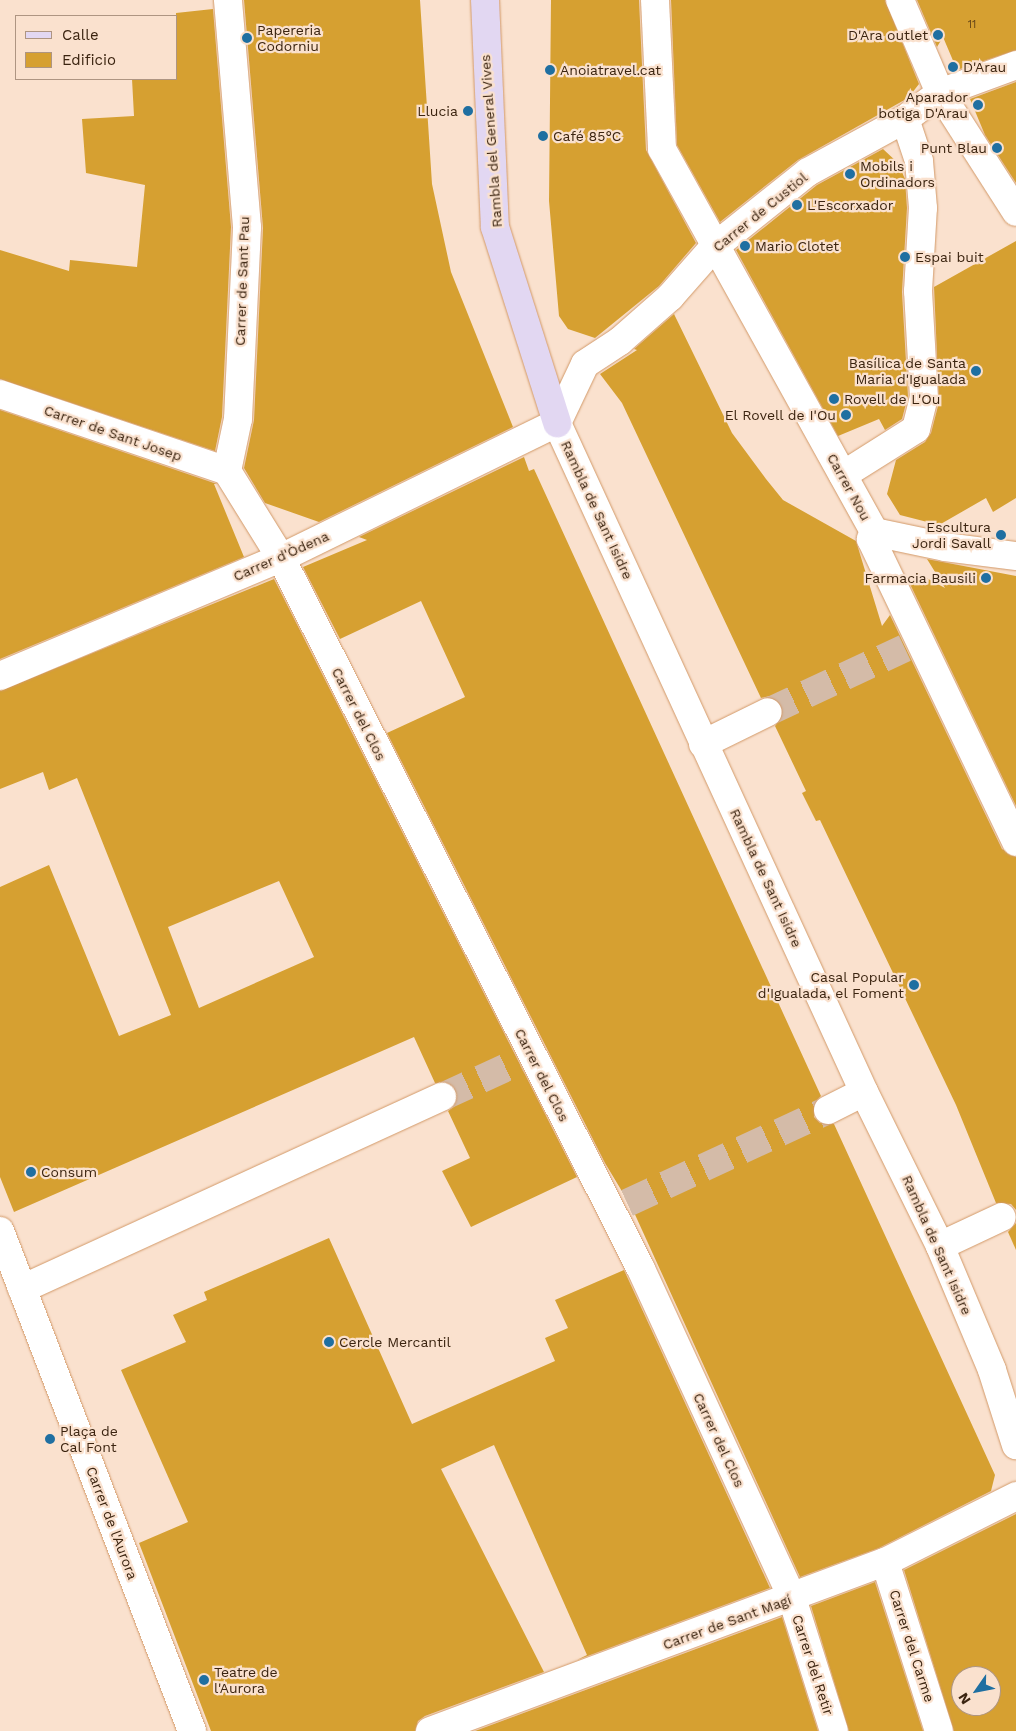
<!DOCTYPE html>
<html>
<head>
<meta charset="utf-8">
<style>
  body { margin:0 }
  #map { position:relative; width:1016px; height:1731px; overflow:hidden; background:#fae1ce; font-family:"Work Sans",sans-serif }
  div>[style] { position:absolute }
  .building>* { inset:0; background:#d6a031 }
  .street-tunnel>* { height:28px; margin-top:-14px; transform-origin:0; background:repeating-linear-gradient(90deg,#d4bba8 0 28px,transparent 0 42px) }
  .roads { filter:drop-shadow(0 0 1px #d29968) drop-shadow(0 0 1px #d29968) }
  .street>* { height:28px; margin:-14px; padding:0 14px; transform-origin:14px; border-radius:14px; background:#fff }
  .secondary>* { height:28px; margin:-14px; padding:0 14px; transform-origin:14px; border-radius:14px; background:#e2d7f2 }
  .dots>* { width:14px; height:14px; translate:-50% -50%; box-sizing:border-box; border:2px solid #fae1ce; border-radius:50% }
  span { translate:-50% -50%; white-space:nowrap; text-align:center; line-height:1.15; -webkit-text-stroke:4.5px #fae1ce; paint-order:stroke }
  .number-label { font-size:11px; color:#624318 }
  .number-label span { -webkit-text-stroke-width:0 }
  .poi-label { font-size:14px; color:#3b2410 }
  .left { translate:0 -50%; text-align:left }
  .right { translate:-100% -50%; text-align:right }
  .street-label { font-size:14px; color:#3b2410 }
  .legend { position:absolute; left:15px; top:15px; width:162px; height:65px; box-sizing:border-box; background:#fae1ce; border:1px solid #ae9582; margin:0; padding:6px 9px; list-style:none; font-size:15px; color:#3b2410 }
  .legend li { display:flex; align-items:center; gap:10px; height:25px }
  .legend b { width:25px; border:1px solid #ae9582 }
  .north { position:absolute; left:951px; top:1666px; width:50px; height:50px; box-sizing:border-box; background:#fae1ce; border:1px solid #ae9582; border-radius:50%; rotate:237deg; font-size:14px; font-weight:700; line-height:20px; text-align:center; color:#3b2410 }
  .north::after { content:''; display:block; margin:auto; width:18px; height:22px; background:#1f6fa1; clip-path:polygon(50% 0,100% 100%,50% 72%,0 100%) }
</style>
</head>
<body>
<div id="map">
  <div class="building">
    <div style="clip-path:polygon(244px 0,420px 0,432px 184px,451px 272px,513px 427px,319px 522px,265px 503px,244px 468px,254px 420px,263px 228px)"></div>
    <div style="clip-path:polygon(551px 0,639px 0,646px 150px,696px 243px,659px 286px,595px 338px,568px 329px,559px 316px,549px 201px)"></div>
    <div style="clip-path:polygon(671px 0,885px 0,919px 84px,908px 98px,798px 160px,720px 222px,677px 145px)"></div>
    <div style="clip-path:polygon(917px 0,1016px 0,1016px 50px,957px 70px,943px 37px,937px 47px)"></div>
    <div style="clip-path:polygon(213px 9px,231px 227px,222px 417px,215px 451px,0 379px,0 250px,69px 271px,70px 260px,137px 267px,145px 185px,86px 173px,82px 119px,134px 116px,132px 79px,176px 79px,176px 13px)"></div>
    <div style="clip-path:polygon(1016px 82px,1016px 183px,985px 135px,970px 99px)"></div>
    <div style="clip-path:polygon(883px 149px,898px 163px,905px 179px,907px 208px,902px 292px,908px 396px,902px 419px,885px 430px,879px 419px,838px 436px,736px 250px,817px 185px)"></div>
    <div style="clip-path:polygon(1016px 241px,1016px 498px,993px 512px,986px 498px,939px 525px,900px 515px,887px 494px,896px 460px,925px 442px,931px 433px,939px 402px,934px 287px)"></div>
    <div style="clip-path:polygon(674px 314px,732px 433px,766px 479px,783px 500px,856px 541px,882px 626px,890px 615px,1002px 849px,1016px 857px,1016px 1210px,1011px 1204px,996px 1203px,956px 1105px,820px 820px,816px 821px,802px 793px,806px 791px,775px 726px,784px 714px,782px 705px,770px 696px,761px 698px,622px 403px,600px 374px,637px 350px,634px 349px)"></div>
    <div style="clip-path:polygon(0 410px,217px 484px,214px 484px,244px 557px,0 659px)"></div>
    <div style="clip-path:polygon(524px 457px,529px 471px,534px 469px,821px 1096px,815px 1102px,814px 1117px,820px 1123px,834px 1124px,995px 1475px,991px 1491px,879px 1548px,800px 1577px,632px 1208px,605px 1163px,387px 733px,465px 697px,421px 601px,340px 639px,303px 567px,367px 540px,359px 537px)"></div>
    <div style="clip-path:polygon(927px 559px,1016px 576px,1016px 806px,910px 584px,917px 573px,945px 588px)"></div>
    <div style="clip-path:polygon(evenodd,274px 579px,577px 1177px,471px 1227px,442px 1171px,470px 1158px,448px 1111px,455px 1106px,456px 1091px,451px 1084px,435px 1083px,414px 1037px,14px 1212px,0 1177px,0 887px,49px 865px,119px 1036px,171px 1015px,77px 778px,49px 790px,43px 772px,0 789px,0 691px,274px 579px,279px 881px,314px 957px,199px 1008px,168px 927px,279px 881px)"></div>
    <div style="clip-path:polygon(1016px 1223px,1016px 1250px,1008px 1232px)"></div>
    <div style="clip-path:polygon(329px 1238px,412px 1424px,555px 1361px,545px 1338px,568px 1328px,555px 1300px,624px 1270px,770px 1588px,577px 1660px,587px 1655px,494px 1445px,441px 1469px,544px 1672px,425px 1716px,418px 1721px,415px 1731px,211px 1731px,139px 1543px,188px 1522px,121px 1370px,186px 1342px,173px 1315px,207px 1300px,204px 1292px)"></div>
    <div style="clip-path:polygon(evenodd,1016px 1514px,1016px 1731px,954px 1731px,904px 1570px,1016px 1514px,961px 1676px,991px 1676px,991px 1706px,961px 1706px,961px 1676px)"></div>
    <div style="clip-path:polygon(875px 1582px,923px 1731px,849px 1731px,811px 1606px)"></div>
    <div style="clip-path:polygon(782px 1617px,818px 1731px,475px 1731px)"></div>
  </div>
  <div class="street-tunnel">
    <div style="left:768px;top:712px;width:151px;rotate:-25deg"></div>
    <div style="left:442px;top:1097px;width:84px;rotate:-24.7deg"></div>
    <div style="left:627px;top:1203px;width:221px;rotate:-24.8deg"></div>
  </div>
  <div class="roads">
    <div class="street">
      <div style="left:655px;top:0;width:149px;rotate:87.3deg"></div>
      <div style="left:662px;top:149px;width:438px;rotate:61deg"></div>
      <div style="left:874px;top:532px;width:8px;rotate:113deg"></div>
      <div style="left:871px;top:539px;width:336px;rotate:64.4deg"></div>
      <div style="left:900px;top:0;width:101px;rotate:66.7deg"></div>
      <div style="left:940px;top:93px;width:141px;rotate:57.4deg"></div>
      <div style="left:0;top:394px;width:240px;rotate:18.7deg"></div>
      <div style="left:557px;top:423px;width:736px;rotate:65.35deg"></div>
      <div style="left:864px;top:1092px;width:172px;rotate:63.7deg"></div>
      <div style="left:940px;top:1246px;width:134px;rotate:67.2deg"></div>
      <div style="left:992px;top:1370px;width:79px;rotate:72.3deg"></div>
      <div style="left:557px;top:423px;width:65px;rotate:-64.6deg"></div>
      <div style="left:585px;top:364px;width:42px;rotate:-33.3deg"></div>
      <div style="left:620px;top:341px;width:67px;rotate:-41.3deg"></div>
      <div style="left:670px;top:297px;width:67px;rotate:-48.7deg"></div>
      <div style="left:714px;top:247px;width:120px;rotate:-38.6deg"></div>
      <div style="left:808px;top:172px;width:111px;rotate:-28.7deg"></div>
      <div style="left:905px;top:119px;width:44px;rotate:-36.6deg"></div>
      <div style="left:940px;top:93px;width:81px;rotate:-20.2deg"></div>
      <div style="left:227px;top:471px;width:102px;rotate:58.2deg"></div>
      <div style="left:281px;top:558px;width:797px;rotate:63.15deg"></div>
      <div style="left:641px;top:1269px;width:362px;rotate:65.3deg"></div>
      <div style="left:792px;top:1598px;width:139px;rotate:72.5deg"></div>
      <div style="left:227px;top:471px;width:53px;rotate:-78.1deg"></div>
      <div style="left:238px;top:419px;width:192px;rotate:-87.3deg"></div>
      <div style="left:247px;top:227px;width:228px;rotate:-94.8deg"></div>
      <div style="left:843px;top:475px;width:86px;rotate:-32.2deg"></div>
      <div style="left:916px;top:429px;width:32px;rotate:-76deg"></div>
      <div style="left:924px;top:398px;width:107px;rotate:-93.2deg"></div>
      <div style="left:918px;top:291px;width:83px;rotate:-86.6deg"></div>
      <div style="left:923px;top:208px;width:47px;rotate:-94.9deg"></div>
      <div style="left:919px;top:161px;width:44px;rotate:-108.4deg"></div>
      <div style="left:874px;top:532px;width:73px;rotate:11.9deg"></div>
      <div style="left:945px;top:547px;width:72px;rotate:7.2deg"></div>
      <div style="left:0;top:676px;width:305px;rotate:-22.8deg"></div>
      <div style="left:281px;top:558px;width:307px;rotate:-26.1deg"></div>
      <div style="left:703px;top:744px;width:72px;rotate:-26.2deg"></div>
      <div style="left:828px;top:1110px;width:40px;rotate:-26.6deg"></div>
      <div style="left:0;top:1231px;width:536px;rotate:68.99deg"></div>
      <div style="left:940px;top:1246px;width:68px;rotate:-25.1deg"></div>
      <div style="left:22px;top:1289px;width:462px;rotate:-24.6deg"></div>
      <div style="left:885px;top:1562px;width:177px;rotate:72.3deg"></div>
      <div style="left:430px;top:1731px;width:485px;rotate:-20.4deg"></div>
      <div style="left:885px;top:1562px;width:147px;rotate:-26.7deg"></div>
    </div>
    <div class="secondary">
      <div style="left:485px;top:0;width:227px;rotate:87.5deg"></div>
      <div style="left:495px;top:227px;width:206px;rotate:72.4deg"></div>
    </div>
  </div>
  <div class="dots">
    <div style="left:938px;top:35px;background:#1f6fa1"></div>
    <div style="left:247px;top:38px;background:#1f6fa1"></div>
    <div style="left:953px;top:67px;background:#1f6fa1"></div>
    <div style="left:550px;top:70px;background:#1f6fa1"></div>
    <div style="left:978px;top:105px;background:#1f6fa1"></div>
    <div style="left:468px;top:111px;background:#1f6fa1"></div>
    <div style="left:543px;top:136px;background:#1f6fa1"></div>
    <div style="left:997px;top:148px;background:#1f6fa1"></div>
    <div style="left:850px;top:174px;background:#1f6fa1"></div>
    <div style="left:797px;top:205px;background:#1f6fa1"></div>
    <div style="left:745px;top:246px;background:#1f6fa1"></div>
    <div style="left:905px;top:257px;background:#1f6fa1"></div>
    <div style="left:976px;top:371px;background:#1f6fa1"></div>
    <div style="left:834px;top:399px;background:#1f6fa1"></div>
    <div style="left:846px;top:415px;background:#1f6fa1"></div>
    <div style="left:1001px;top:535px;background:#1f6fa1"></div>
    <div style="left:986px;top:578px;background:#1f6fa1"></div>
    <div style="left:914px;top:985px;background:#1f6fa1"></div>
    <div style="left:31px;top:1172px;background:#1f6fa1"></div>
    <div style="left:329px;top:1342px;background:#1f6fa1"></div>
    <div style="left:50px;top:1439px;background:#1f6fa1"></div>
    <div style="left:204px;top:1680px;background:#1f6fa1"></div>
  </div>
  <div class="number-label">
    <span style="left:972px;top:25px">11</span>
  </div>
  <div class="poi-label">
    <span class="left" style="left:257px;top:38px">Papereria<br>Codorniu</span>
    <span class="right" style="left:928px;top:35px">D'Ara outlet</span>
    <span class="left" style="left:963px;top:67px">D'Arau</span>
    <span class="left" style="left:560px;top:70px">Anoiatravel.cat</span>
    <span class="right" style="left:968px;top:105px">Aparador<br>botiga D'Arau</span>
    <span class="right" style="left:458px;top:111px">Llucia</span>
    <span class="left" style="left:553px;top:136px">Café 85°C</span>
    <span class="right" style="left:987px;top:148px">Punt Blau</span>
    <span class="left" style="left:860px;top:174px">Mobils i<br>Ordinadors</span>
    <span class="left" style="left:807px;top:205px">L'Escorxador</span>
    <span class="left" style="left:755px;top:246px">Mario Clotet</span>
    <span class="left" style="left:915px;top:257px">Espai buit</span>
    <span class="right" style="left:966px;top:371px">Basílica de Santa<br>Maria d'Igualada</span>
    <span class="left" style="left:844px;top:399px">Rovell de L'Ou</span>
    <span class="right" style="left:836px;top:415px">El Rovell de I'Ou</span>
    <span class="right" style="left:991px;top:535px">Escultura<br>Jordi Savall</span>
    <span class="right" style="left:976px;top:578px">Farmacia Bausili</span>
    <span class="right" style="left:904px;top:985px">Casal Popular<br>d'Igualada, el Foment</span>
    <span class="left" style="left:41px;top:1172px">Consum</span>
    <span class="left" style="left:339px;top:1342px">Cercle Mercantil</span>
    <span class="left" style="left:60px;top:1439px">Plaça de<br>Cal Font</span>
    <span class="left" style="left:214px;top:1680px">Teatre de<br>l'Aurora</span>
  </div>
  <div class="street-label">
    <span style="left:491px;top:141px;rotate:-94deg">Rambla del General Vives</span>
    <span style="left:760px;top:212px;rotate:-39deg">Carrer de Custiol</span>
    <span style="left:242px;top:281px;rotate:-88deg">Carrer de Sant Pau</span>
    <span style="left:113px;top:433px;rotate:19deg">Carrer de Sant Josep</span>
    <span style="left:849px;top:487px;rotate:61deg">Carrer Nou</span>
    <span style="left:597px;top:510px;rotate:65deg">Rambla de Sant Isidre</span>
    <span style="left:281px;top:556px;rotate:-24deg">Carrer d'Òdena</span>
    <span style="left:359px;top:714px;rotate:63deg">Carrer del Clos</span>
    <span style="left:766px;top:878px;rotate:65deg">Rambla de Sant Isidre</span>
    <span style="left:542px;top:1075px;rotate:63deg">Carrer del Clos</span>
    <span style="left:937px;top:1245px;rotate:66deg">Rambla de Sant Isidre</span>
    <span style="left:719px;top:1440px;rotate:65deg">Carrer del Clos</span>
    <span style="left:112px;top:1523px;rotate:69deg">Carrer de l'Aurora</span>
    <span style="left:727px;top:1622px;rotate:-20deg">Carrer de Sant Magí</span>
    <span style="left:912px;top:1646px;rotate:72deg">Carrer del Carme</span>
    <span style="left:813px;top:1665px;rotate:72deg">Carrer del Retir</span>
  </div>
  <ul class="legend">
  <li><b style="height:6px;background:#e2d7f2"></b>Calle</li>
  <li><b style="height:14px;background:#d6a031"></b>Edificio</li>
  </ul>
  <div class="north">N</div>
</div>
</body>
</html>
